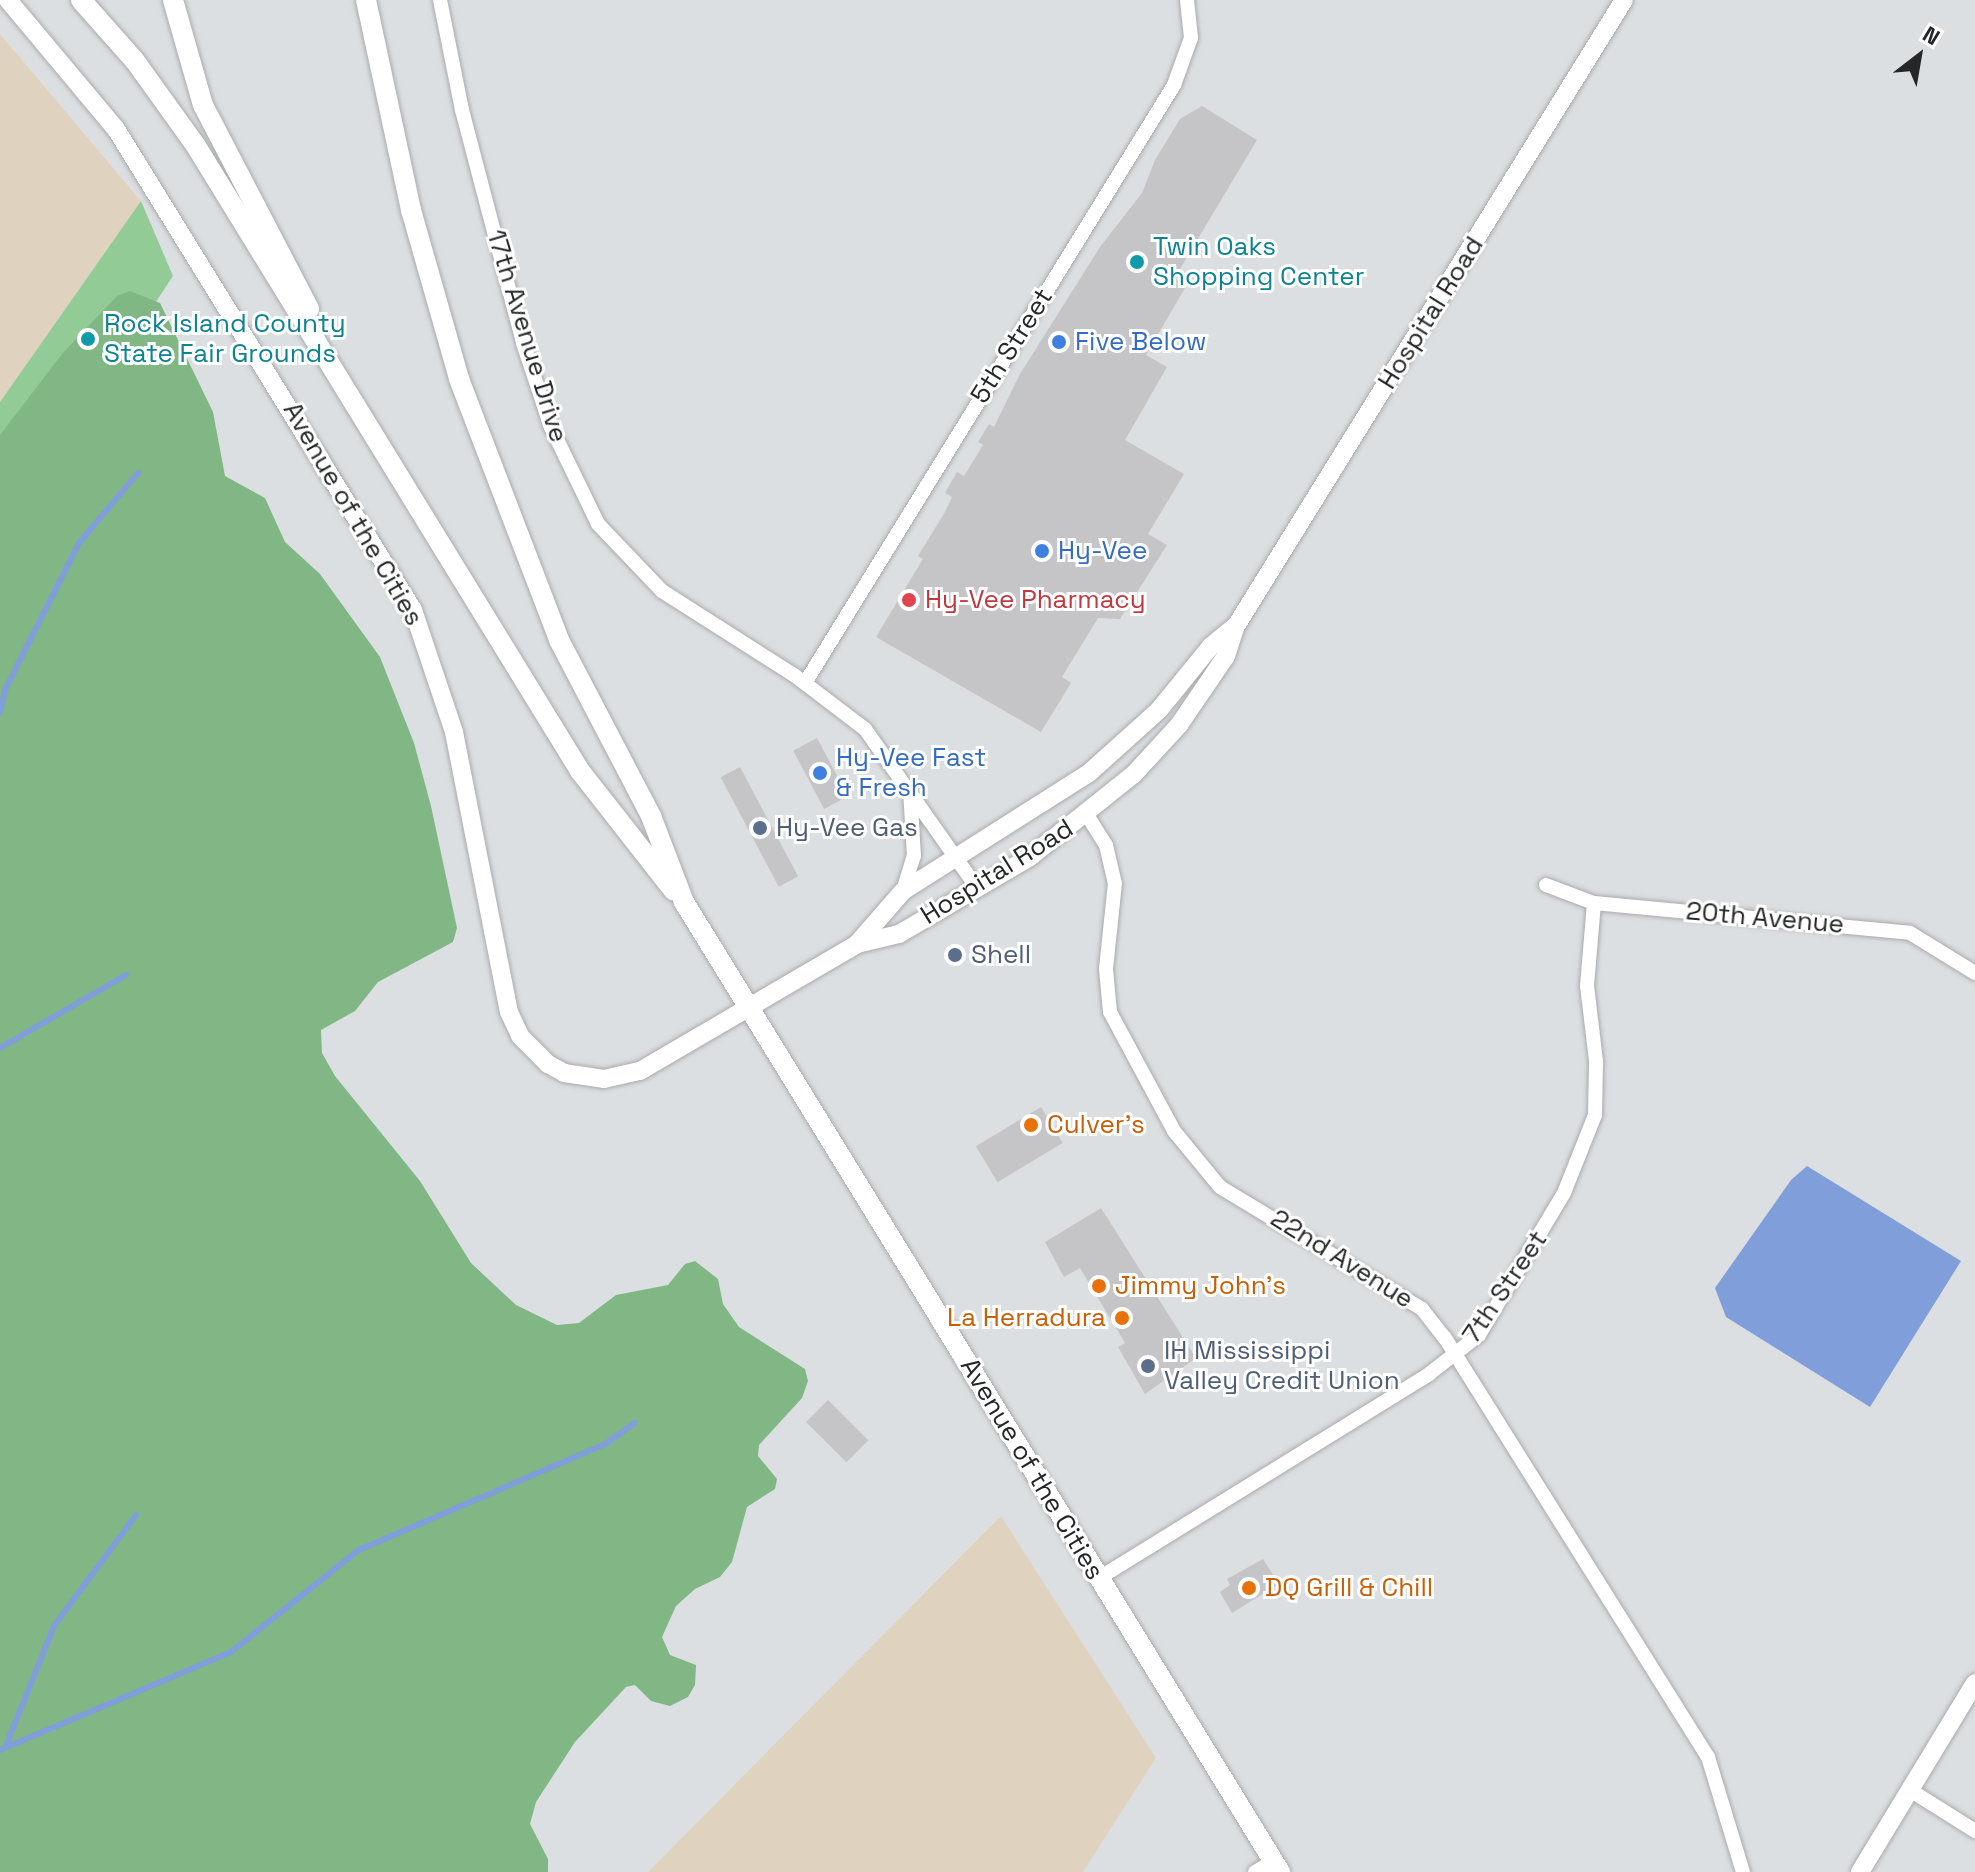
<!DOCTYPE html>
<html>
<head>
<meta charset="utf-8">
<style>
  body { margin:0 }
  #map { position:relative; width:1975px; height:1872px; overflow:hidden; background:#dcdfe2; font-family:"Space Grotesk",sans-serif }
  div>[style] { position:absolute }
  .commercial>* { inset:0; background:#dfd3bf }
  .green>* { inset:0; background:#93cb97 }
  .forest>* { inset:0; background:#80b784 }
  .water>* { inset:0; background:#809ed9 }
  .stream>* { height:6px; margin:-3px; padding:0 3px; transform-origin:3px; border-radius:3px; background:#809ed9 }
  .building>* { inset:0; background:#c5c4c7; transform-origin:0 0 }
  .roads { filter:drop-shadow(0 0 2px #a9abae) drop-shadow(0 0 2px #a9abae) }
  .minor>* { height:14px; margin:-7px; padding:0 7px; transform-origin:7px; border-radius:7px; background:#fff }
  .tertiary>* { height:18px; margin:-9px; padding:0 9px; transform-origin:9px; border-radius:9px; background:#fff }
  .secondary>* { height:20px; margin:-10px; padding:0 10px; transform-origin:10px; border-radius:10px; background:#fff }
  .dots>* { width:22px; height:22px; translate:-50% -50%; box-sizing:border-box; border:4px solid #fff; border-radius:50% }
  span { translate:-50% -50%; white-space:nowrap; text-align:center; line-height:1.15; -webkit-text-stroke:6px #fff; paint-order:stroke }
  .culture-label { font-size:26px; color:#0d838f }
  .left { translate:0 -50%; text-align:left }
  .street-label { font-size:26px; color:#252627 }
  .shop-label { font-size:26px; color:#366cbe }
  .health-label { font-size:26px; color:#be3a42 }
  .service-label { font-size:26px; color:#4e5e75 }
  .food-label { font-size:26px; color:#c56008 }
  .right { translate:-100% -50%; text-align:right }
  .north { position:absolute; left:1879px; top:16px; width:80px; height:80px; -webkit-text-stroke:6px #fff; paint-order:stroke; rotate:31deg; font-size:22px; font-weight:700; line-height:32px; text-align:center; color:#252627 }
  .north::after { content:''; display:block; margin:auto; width:28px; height:36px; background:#252627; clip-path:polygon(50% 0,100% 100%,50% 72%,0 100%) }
</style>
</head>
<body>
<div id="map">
  <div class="commercial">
    <div style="clip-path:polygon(0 34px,141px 201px,0 402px)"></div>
    <div style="clip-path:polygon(1001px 1516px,1156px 1758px,1083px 1872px,648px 1872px)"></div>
  </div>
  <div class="green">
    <div style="clip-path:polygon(141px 201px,173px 276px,0 537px,0 402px)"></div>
  </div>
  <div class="forest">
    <div style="clip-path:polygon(130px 291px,160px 303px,213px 412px,225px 476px,265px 498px,285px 542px,320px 574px,380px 657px,414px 743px,431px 806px,457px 928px,453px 942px,378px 982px,355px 1011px,321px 1030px,322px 1053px,335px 1076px,420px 1181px,471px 1263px,516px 1305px,557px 1325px,579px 1323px,616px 1295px,668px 1285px,685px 1264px,695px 1261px,718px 1279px,723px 1304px,739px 1327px,805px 1369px,808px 1381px,802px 1398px,759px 1445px,758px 1456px,777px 1479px,775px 1489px,747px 1507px,732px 1562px,720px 1577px,695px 1589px,676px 1606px,662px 1637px,670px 1655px,696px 1665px,695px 1685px,688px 1697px,670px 1706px,651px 1701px,635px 1685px,626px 1687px,575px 1742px,536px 1802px,530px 1824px,548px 1859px,548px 1872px,0 1872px,0 435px,62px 354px,117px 296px)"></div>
  </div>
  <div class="water">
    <div style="clip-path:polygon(1807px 1166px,1961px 1261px,1870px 1407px,1726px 1317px,1715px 1288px,1791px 1180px)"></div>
  </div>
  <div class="stream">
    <div style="left:0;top:713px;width:24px;rotate:-78deg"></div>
    <div style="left:5px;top:690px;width:165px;rotate:-63.3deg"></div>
    <div style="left:79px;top:543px;width:92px;rotate:-49.9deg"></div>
    <div style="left:0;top:1048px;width:146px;rotate:-30.1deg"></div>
    <div style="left:7px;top:1743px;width:126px;rotate:-68.1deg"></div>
    <div style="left:54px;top:1626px;width:138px;rotate:-53.5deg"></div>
    <div style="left:0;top:1750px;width:251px;rotate:-23deg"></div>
    <div style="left:231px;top:1652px;width:164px;rotate:-38.6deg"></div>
    <div style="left:359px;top:1550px;width:270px;rotate:-23.3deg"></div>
    <div style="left:607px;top:1443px;width:34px;rotate:-36deg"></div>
  </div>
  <div class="building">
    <div style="clip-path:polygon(1202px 106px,1257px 140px,1175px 277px,1185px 288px,1146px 355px,1167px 367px,1125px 440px,1184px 474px,1148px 534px,1167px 545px,1120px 619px,1098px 618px,1062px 677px,1071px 683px,1041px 732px,876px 637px,923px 559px,918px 556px,945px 512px,952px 497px,945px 493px,957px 472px,964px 476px,983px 445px,978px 442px,989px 424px,994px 427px,1020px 374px,1100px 247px,1142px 193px,1155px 160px,1180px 119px)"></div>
    <div style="left:817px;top:738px;width:66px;height:27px;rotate:62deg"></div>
    <div style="left:740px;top:767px;width:124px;height:22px;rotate:62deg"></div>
    <div style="left:1041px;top:1107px;width:42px;height:76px;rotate:59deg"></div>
    <div style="clip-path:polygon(1101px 1208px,1196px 1358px,1145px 1394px,1118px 1347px,1125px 1343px,1080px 1268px,1064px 1277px,1045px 1242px)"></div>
    <div style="left:828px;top:1400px;width:57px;height:31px;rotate:45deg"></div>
    <div style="clip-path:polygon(1263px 1559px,1279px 1584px,1232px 1613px,1220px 1592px,1230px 1585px,1227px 1579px)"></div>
  </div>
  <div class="roads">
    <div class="minor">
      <div style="left:440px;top:0;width:112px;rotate:78.7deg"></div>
      <div style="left:462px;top:110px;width:241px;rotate:75.3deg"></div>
      <div style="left:523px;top:343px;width:89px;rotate:71.6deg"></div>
      <div style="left:551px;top:427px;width:108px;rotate:64.1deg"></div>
      <div style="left:598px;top:524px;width:93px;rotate:46.3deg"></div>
      <div style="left:662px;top:591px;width:156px;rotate:32.5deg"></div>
      <div style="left:794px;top:675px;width:89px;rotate:37.3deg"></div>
      <div style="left:865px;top:729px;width:191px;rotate:54.8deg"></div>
      <div style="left:805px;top:683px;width:703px;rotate:-58.32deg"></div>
      <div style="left:1174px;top:85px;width:50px;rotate:-70.1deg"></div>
      <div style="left:1191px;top:38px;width:38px;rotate:-96deg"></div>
      <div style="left:1087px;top:815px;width:36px;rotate:58deg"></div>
      <div style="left:1106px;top:845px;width:39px;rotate:77deg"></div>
      <div style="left:1115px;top:883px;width:86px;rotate:96deg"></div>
      <div style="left:1106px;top:969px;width:43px;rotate:84.7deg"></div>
      <div style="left:1110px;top:1012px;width:135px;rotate:61.7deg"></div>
      <div style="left:1174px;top:1131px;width:72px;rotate:50.6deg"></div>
      <div style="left:1220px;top:1187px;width:236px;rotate:31.1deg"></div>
      <div style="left:1422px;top:1309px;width:37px;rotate:52deg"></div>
      <div style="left:1445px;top:1338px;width:495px;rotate:57.9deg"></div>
      <div style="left:1708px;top:1757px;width:120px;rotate:73.1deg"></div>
      <div style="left:1546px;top:885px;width:51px;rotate:20.6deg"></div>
      <div style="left:1594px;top:903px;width:317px;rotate:5.4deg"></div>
      <div style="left:1910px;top:933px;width:76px;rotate:31.6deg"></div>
      <div style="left:903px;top:891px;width:37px;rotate:-73deg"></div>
      <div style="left:914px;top:856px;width:65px;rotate:-93.5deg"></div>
      <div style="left:1099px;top:1578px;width:388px;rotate:-31.7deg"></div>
      <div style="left:1429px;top:1374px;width:63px;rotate:-38deg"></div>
      <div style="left:1479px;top:1335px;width:165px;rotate:-59.1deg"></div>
      <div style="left:1564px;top:1193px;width:84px;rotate:-68.3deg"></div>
      <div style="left:1595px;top:1115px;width:54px;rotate:-88.9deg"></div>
      <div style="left:1596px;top:1061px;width:76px;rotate:-96.8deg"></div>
      <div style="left:1587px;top:986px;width:83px;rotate:-85.2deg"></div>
      <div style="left:1910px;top:1790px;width:77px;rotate:32.2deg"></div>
      <div style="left:1255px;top:1872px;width:22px;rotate:-30deg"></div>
    </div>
    <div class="tertiary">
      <div style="left:8px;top:0;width:168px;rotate:50.1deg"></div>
      <div style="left:116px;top:129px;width:565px;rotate:58.31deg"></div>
      <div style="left:413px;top:610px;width:129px;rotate:71.4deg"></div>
      <div style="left:454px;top:732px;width:285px;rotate:78.9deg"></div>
      <div style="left:509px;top:1012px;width:26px;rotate:65deg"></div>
      <div style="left:520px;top:1036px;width:40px;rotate:45deg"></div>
      <div style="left:548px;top:1064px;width:18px;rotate:29deg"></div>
      <div style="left:564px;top:1073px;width:40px;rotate:8.5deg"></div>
      <div style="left:604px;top:1079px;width:37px;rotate:-13deg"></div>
      <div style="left:640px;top:1071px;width:251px;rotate:-30.3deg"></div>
      <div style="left:857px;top:944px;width:43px;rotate:-13.4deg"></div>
      <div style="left:899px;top:934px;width:152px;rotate:-30.4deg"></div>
      <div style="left:1030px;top:857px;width:133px;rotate:-38.6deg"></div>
      <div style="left:1134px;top:774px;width:67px;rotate:-47.4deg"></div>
      <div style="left:1179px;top:725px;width:83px;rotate:-55.7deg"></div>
      <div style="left:1226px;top:656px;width:32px;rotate:-72deg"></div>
      <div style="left:1236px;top:626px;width:736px;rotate:-58.21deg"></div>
      <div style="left:857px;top:944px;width:70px;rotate:-49deg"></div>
      <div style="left:903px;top:891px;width:220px;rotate:-32.4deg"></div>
      <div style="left:1089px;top:773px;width:94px;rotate:-42deg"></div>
      <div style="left:1159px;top:710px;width:82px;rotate:-50.9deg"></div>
      <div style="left:1211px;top:646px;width:32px;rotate:-39deg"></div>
      <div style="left:1860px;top:1872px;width:221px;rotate:-58.7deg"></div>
    </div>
    <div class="secondary">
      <div style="left:81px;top:0;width:81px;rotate:48.5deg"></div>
      <div style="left:135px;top:61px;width:105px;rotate:54.3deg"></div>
      <div style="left:196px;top:146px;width:734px;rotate:58.43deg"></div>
      <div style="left:580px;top:771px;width:152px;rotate:51.9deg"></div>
      <div style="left:173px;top:0;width:109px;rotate:74.1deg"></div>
      <div style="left:203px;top:105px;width:230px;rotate:62.5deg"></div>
      <div style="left:366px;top:0;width:215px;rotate:77.9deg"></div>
      <div style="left:411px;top:210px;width:176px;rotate:74.1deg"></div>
      <div style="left:459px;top:379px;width:280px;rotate:69deg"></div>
      <div style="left:559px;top:640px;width:199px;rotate:62.4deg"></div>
      <div style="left:651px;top:816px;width:92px;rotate:69deg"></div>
      <div style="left:684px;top:902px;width:504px;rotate:58.39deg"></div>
      <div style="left:941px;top:1320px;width:648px;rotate:58.44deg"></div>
    </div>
  </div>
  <div class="dots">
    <div style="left:1137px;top:262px;background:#0f9aa8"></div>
    <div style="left:88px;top:339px;background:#0f9aa8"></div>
    <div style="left:1059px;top:342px;background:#3f7fe0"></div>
    <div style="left:1042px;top:551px;background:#3f7fe0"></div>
    <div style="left:909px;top:600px;background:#e0444e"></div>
    <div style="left:820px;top:773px;background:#3f7fe0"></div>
    <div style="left:760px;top:828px;background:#5c6f8a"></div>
    <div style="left:955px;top:955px;background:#5c6f8a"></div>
    <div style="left:1031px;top:1125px;background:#e8710a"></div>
    <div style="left:1099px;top:1286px;background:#e8710a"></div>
    <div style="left:1122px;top:1318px;background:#e8710a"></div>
    <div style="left:1148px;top:1366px;background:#5c6f8a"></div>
    <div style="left:1249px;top:1588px;background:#e8710a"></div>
  </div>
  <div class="culture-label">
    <span class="left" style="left:1153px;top:262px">Twin Oaks<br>Shopping Center</span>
    <span class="left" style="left:104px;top:339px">Rock Island County<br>State Fair Grounds</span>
  </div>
  <div class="street-label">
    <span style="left:1431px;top:313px;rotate:-58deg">Hospital Road</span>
    <span style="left:527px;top:336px;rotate:73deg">17th Avenue Drive</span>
    <span style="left:1012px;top:346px;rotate:-58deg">5th Street</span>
    <span style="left:353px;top:514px;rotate:60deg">Avenue of the Cities</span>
    <span style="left:997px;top:872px;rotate:-32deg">Hospital Road</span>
    <span style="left:1765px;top:918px;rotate:5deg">20th Avenue</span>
    <span style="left:1342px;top:1259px;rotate:32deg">22nd Avenue</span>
    <span style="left:1505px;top:1287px;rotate:-56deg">7th Street</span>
    <span style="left:1032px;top:1469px;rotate:59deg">Avenue of the Cities</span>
  </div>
  <div class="shop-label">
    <span class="left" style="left:1075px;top:342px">Five Below</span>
    <span class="left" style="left:1058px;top:551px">Hy-Vee</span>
    <span class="left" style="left:836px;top:773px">Hy-Vee Fast<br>&amp; Fresh</span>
  </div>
  <div class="health-label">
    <span class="left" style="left:925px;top:600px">Hy-Vee Pharmacy</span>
  </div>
  <div class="service-label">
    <span class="left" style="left:776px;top:828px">Hy-Vee Gas</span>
    <span class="left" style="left:971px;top:955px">Shell</span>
    <span class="left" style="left:1164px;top:1366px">IH Mississippi<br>Valley Credit Union</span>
  </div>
  <div class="food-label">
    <span class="left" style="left:1047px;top:1125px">Culver's</span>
    <span class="left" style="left:1115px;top:1286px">Jimmy John's</span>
    <span class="right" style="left:1106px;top:1318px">La Herradura</span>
    <span class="left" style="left:1265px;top:1588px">DQ Grill &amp; Chill</span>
  </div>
  <div class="north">N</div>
</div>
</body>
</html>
